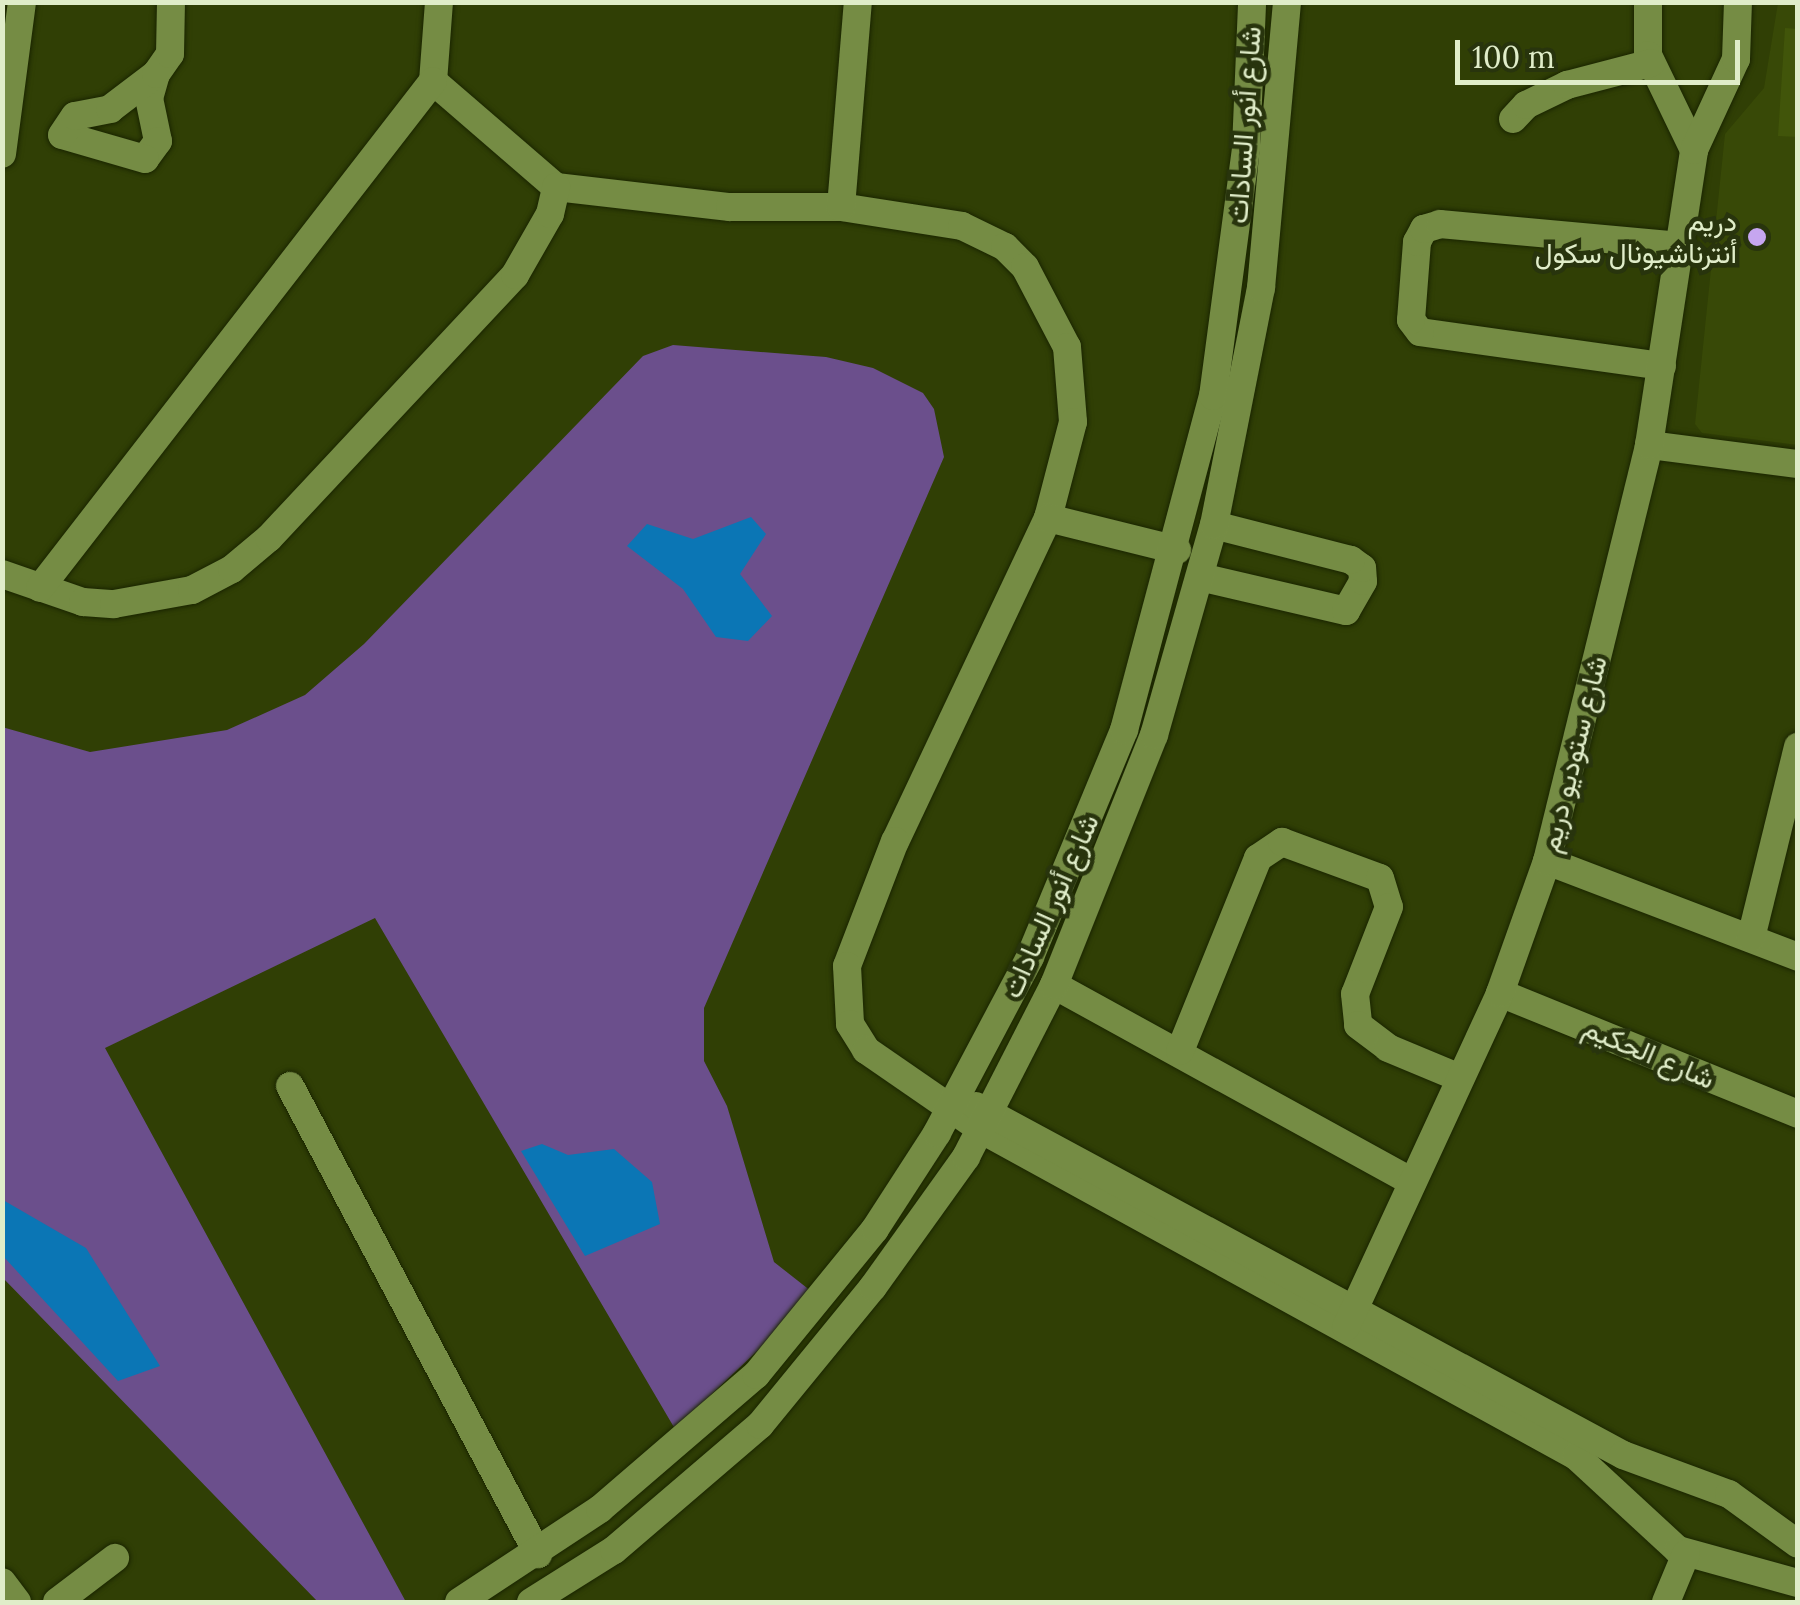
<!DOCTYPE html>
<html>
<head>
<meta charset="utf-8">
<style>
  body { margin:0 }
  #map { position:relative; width:1800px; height:1605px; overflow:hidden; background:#303f05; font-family:Lora,Vazirmatn,serif }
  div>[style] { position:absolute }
  .built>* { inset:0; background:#384907 }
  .green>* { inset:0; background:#6b4f8c }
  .water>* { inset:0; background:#0b76b5 }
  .building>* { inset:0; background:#41550a }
  .roads { filter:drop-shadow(0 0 2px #1a2500) drop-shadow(0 0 2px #1a2500) }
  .minor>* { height:28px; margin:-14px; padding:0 14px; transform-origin:14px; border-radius:14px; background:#758c44 }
  .dots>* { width:28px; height:28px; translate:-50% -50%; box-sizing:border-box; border:5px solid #28340d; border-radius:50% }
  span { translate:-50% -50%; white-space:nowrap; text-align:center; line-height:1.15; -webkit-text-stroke:9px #28340d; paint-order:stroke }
  .street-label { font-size:28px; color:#e0edc9 }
  .poi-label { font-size:28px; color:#e0edc9 }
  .right { translate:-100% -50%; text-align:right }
  .frame { position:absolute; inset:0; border:5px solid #e0edc9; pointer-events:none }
  .scale { position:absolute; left:1455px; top:40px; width:285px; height:45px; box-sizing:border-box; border:5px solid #e0edc9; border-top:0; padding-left:12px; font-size:30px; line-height:35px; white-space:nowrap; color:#e0edc9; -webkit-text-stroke:8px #28340d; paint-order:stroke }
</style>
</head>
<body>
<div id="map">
  <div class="built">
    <div style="clip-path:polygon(1778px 3px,1797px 3px,1797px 445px,1702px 433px,1695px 424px,1725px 134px,1764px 88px)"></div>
  </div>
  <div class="green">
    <div style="clip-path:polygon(673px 345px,826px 357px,873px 368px,923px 393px,934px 409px,944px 457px,704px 1008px,704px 1061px,727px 1106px,774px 1262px,816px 1295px,675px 1429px,375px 918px,105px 1048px,406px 1602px,318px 1602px,3px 1278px,2px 727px,90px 752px,227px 730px,305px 695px,364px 644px,643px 356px)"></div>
  </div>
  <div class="water">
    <div style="clip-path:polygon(751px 517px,766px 534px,740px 574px,772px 616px,748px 641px,716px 637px,683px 589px,627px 546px,647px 524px,693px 539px)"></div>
    <div style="clip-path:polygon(542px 1144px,568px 1155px,614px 1149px,652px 1182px,660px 1224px,585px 1256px,521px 1151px)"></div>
    <div style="clip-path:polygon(3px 1200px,86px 1248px,160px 1366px,118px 1381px,3px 1256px)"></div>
  </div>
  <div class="building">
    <div style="clip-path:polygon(1785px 28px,1798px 29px,1798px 137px,1778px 136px)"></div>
  </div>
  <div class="roads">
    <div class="minor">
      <div style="left:439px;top:2px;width:79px;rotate:94.3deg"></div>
      <div style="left:433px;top:81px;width:162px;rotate:40.8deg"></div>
      <div style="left:556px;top:187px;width:175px;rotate:6.6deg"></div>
      <div style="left:730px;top:207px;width:111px"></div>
      <div style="left:841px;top:207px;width:122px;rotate:8.9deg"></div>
      <div style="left:962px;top:226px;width:48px;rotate:26deg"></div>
      <div style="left:1005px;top:247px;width:28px;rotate:45deg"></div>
      <div style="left:1025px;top:267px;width:90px;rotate:62.3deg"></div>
      <div style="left:1067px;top:347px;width:75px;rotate:85.4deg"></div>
      <div style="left:1073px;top:422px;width:99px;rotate:104.6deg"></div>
      <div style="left:1048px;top:518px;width:357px;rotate:115.3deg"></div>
      <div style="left:895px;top:841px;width:134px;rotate:111deg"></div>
      <div style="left:847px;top:966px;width:58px;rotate:87deg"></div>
      <div style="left:850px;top:1024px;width:31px;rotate:58deg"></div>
      <div style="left:866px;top:1050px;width:141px;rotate:34.6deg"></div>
      <div style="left:982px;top:1130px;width:678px;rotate:28.76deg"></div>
      <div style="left:1576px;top:1456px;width:139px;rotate:42.7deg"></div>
      <div style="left:1678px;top:1550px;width:124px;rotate:15.4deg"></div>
      <div style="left:1648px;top:2px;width:53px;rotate:90deg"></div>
      <div style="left:1648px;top:55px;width:106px;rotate:64.2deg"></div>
      <div style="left:156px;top:74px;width:25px;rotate:106deg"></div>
      <div style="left:149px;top:98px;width:44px;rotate:78.2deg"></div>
      <div style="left:158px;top:141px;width:22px;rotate:126deg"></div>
      <div style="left:145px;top:159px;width:86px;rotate:-163.9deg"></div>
      <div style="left:62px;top:135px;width:23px;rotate:-56deg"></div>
      <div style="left:75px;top:116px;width:36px;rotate:-11deg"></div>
      <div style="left:110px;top:109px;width:58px;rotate:-37.3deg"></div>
      <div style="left:156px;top:74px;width:24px;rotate:-55deg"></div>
      <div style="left:170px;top:54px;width:52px;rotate:-88.9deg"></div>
      <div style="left:1513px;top:119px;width:19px;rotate:-47deg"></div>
      <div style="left:1526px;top:105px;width:46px;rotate:-26deg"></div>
      <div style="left:1567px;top:85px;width:87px;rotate:-14.7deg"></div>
      <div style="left:2px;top:154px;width:153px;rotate:-82.5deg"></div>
      <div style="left:841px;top:207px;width:206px;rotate:-85.3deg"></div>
      <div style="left:1662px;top:366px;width:244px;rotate:-172deg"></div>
      <div style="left:1420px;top:332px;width:15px;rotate:-127deg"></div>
      <div style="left:1411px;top:320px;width:78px;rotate:-85.6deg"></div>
      <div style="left:1417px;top:242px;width:15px;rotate:-62deg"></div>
      <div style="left:1424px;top:229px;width:17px;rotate:-17deg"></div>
      <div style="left:1440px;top:224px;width:241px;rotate:5.2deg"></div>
      <div style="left:1649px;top:445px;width:150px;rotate:7.3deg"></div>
      <div style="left:1048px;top:518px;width:133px;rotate:13.9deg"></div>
      <div style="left:2px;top:574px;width:86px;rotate:19.1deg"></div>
      <div style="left:83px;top:602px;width:31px;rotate:4deg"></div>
      <div style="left:114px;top:604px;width:79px;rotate:-10.2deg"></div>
      <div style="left:192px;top:590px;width:45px;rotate:-27.7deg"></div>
      <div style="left:232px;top:569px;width:48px;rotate:-40deg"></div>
      <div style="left:269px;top:538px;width:360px;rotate:-46.9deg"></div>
      <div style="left:515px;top:275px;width:70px;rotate:-60.2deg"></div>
      <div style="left:550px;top:214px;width:28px;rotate:-77deg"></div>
      <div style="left:1200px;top:577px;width:150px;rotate:13.1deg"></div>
      <div style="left:1346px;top:611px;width:34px;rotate:-60deg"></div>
      <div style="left:1363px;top:581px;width:13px;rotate:-94deg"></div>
      <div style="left:1362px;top:568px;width:14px;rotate:-144deg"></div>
      <div style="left:1351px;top:560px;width:141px;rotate:-165.7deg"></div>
      <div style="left:40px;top:588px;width:641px;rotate:-52.22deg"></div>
      <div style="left:1547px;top:861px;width:269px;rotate:20.9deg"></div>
      <div style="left:1751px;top:938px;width:197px;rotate:-76.2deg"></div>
      <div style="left:1054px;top:985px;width:409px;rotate:28.8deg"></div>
      <div style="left:1500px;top:993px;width:322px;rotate:22.1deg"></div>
      <div style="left:1180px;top:1051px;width:208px;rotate:-68deg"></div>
      <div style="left:1258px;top:858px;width:29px;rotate:-34deg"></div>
      <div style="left:1282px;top:842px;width:104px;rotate:20.2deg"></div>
      <div style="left:1380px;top:878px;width:30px;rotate:73deg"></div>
      <div style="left:1389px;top:907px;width:93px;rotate:111.3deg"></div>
      <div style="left:1355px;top:994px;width:31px;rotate:84deg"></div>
      <div style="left:1358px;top:1025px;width:38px;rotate:37deg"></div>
      <div style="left:1388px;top:1048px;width:78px;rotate:22.6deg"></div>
      <div style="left:290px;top:1086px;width:530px;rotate:62.08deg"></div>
      <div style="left:976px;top:1106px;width:735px;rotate:28.34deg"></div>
      <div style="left:1623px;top:1455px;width:113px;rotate:20.2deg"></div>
      <div style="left:1729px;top:1494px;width:85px;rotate:35.9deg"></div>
      <div style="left:1346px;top:1327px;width:368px;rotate:-65.2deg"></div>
      <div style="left:1500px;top:993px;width:140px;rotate:-70.4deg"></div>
      <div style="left:1547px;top:861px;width:428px;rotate:-76.2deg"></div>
      <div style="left:1649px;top:445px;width:298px;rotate:-81.3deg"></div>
      <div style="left:1694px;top:150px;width:100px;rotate:-65.2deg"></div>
      <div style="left:1736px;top:59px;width:57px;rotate:-88deg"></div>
      <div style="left:2px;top:1582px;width:25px;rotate:53deg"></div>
      <div style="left:57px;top:1602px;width:73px;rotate:-37.2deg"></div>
      <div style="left:459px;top:1602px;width:169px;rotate:-33.4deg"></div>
      <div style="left:600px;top:1509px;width:206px;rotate:-40.7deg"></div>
      <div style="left:756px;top:1375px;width:188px;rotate:-50.8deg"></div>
      <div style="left:875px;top:1229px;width:114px;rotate:-57.1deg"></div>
      <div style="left:937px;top:1133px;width:199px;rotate:-62.1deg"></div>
      <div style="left:1030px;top:957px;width:246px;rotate:-67.5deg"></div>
      <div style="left:1124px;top:730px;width:346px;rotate:-75.1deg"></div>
      <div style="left:1213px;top:396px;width:250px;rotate:-82.4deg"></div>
      <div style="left:1246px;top:148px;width:146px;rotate:-87.6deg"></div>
      <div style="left:531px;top:1602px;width:98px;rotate:-32.1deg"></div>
      <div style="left:614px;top:1550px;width:192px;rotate:-40.6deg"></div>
      <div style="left:760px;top:1425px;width:178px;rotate:-50.7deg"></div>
      <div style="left:873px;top:1287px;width:160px;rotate:-54.4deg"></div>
      <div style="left:966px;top:1157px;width:193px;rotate:-62.9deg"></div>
      <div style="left:1054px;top:985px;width:269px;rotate:-68.2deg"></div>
      <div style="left:1154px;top:735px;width:218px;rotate:-74.1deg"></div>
      <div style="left:1214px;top:525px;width:242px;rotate:-78.8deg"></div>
      <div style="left:1261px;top:288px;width:287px;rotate:-84.8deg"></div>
      <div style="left:1666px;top:1602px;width:52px;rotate:-67.4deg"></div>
    </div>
  </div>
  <div class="dots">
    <div style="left:1757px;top:237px;background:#c6a6f0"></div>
  </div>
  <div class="street-label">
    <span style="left:1244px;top:125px;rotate:-86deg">شارع أنور السادات</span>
    <span style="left:1573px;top:754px;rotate:-76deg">شارع ستوديو دريم</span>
    <span style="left:1050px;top:906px;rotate:-66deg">شارع أنور السادات</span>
    <span style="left:1649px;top:1053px;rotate:23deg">شارع الحكيم</span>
  </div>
  <div class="poi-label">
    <span class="right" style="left:1737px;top:237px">دريم<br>أنترناشيونال سكول</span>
  </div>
  <div class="frame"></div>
  <div class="scale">100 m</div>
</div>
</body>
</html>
